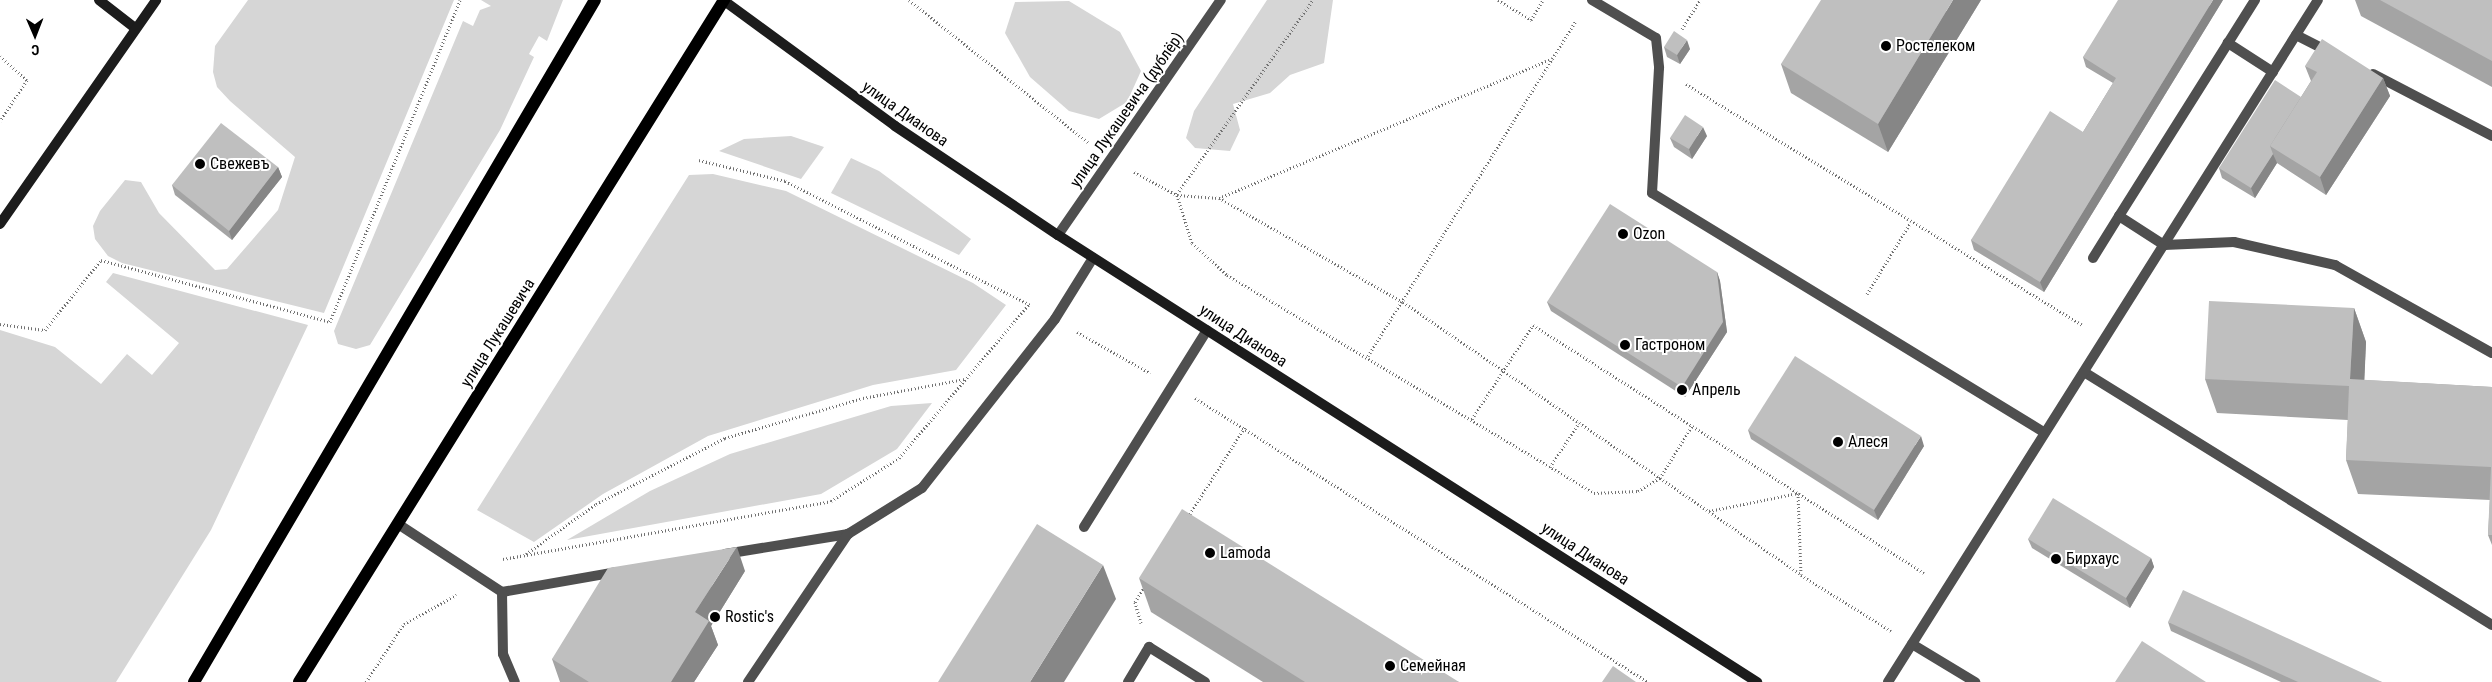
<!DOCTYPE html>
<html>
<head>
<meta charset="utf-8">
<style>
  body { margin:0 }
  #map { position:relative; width:2492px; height:682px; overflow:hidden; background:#fff; font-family:"Roboto Condensed",sans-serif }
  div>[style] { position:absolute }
  .green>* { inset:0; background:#d6d6d6 }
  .path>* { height:3px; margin-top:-1.5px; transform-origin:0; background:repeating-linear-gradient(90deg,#717171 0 1px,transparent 0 3.5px) }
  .service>* { height:10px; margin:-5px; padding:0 5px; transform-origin:5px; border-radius:5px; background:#4f4f4f }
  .minor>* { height:10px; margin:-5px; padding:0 5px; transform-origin:5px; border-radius:5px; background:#4f4f4f }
  .secondary>* { height:10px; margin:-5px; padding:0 5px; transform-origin:5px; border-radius:5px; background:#1c1c1c }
  .primary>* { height:12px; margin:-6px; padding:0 6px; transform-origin:6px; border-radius:6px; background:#000 }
  .wall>* { inset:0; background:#a4a4a4 }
  .shaded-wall>* { inset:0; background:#868686 }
  .building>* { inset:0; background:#bfbfbf }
  .dots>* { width:14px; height:14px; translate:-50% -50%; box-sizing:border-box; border:2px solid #fff; border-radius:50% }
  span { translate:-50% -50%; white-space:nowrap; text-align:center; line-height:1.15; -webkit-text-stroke:4px #fff; paint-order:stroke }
  .poi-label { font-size:16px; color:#000 }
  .left { translate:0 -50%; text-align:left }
  .street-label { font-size:16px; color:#000 }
  .north { position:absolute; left:10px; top:10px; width:50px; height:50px; -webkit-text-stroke:4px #fff; paint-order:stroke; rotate:179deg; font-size:14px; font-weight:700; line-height:20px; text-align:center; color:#000 }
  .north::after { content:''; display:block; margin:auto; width:18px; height:22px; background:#000; clip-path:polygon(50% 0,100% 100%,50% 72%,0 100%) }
</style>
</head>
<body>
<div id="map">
  <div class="green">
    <i style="clip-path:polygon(248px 0,454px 0,324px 313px,122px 263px,108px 256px,95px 239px,93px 226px,100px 211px,125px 180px,141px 182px,159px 213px,215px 270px,227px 269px,278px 210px,295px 157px,230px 101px,217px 87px,213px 72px,215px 46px)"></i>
    <i style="clip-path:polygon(481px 0,563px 0,547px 41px,539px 36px,529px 54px,534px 57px,500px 130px,370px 345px,356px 349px,338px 344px,334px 331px,463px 21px,473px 26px,480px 10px,491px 6px)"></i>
    <i style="clip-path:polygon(1267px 0,1333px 0,1324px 63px,1290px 75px,1270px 93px,1233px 104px,1240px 130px,1230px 151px,1195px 148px,1186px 138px,1194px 111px)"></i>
    <i style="clip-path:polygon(1069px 1px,1120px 32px,1141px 71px,1127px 102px,1099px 119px,1069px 111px,1030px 77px,1005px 33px,1015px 2px)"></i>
    <i style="clip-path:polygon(791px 136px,824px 147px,801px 179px,719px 151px,744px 139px)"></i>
    <i style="clip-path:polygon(851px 158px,879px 171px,971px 239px,959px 255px,831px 193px)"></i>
    <i style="clip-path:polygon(713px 174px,786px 191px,973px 283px,1006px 305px,956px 370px,873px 385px,708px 436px,603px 494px,534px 542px,477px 510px,689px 175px)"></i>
    <i style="clip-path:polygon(113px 273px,308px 325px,211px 530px,116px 682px,0 682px,0 330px,55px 347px,101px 384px,127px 354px,152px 375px,179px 343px,106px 282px)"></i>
    <i style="clip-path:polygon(932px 403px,897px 449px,821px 494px,567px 540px,650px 491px,730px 454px,891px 406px)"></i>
  </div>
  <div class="path">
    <i style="left:909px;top:0;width:230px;rotate:38.5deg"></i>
    <i style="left:1498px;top:0;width:39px;rotate:31deg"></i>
    <i style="left:1531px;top:20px;width:23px;rotate:-59deg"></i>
    <i style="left:1682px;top:29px;width:34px;rotate:-58deg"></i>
    <i style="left:0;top:56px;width:36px;rotate:42deg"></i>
    <i style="left:27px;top:80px;width:49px;rotate:123.4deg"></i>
    <i style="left:1686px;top:84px;width:464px;rotate:31.3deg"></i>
    <i style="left:699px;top:160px;width:89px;rotate:13.7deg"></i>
    <i style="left:785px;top:181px;width:275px;rotate:26.8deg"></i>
    <i style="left:1134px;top:172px;width:49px;rotate:28.1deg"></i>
    <i style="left:1177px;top:195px;width:50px;rotate:72.6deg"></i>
    <i style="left:1192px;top:243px;width:47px;rotate:42.4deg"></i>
    <i style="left:1227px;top:275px;width:427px;rotate:30.7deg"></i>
    <i style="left:1594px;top:493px;width:44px;rotate:-2.6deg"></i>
    <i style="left:1638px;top:491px;width:26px;rotate:-31deg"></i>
    <i style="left:1660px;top:478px;width:61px;rotate:-58.4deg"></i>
    <i style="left:1177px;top:194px;width:237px;rotate:-55deg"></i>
    <i style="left:1177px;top:195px;width:42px;rotate:4.1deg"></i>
    <i style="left:1219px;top:198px;width:211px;rotate:29.5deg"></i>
    <i style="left:1403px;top:302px;width:483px;rotate:34.4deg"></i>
    <i style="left:1801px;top:575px;width:106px;rotate:31.9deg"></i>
    <i style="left:1219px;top:198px;width:361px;rotate:-22.7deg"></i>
    <i style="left:1867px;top:294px;width:84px;rotate:-58.6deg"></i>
    <i style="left:0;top:324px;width:45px;rotate:7.6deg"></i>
    <i style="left:45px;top:330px;width:90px;rotate:-51.3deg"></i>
    <i style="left:101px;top:260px;width:237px;rotate:15.1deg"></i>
    <i style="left:330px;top:322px;width:347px;rotate:-68deg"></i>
    <i style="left:1077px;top:332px;width:84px;rotate:29.3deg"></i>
    <i style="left:1368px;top:356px;width:394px;rotate:-58.2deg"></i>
    <i style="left:1195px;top:398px;width:535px;rotate:32.08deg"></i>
    <i style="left:1472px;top:419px;width:112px;rotate:-57deg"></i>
    <i style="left:1533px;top:325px;width:463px;rotate:32.4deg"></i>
    <i style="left:1550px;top:467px;width:53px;rotate:-56.6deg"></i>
    <i style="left:1709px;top:511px;width:91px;rotate:-11.4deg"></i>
    <i style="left:1798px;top:493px;width:81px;rotate:87.9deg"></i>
    <i style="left:1188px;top:517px;width:107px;rotate:-57.7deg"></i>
    <i style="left:526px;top:554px;width:86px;rotate:-35.5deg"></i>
    <i style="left:596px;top:504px;width:145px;rotate:-27.1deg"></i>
    <i style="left:725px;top:438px;width:144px;rotate:-16.2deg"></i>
    <i style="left:863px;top:398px;width:104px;rotate:-10.6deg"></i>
    <i style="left:503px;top:559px;width:333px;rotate:-10deg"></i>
    <i style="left:831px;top:501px;width:80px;rotate:-32.3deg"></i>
    <i style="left:899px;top:458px;width:202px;rotate:-49.8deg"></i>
    <i style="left:1141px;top:623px;width:22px;rotate:-106deg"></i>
    <i style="left:1135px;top:602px;width:19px;rotate:-58deg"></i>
    <i style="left:366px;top:682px;width:69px;rotate:-56.8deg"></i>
    <i style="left:404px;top:624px;width:60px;rotate:-29.1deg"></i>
  </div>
  <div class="service">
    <i style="left:1592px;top:0;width:74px;rotate:30.7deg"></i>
    <i style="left:1656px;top:38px;width:30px;rotate:84deg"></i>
    <i style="left:1659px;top:68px;width:125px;rotate:93.2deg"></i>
    <i style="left:1652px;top:193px;width:460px;rotate:31.4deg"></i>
    <i style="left:2296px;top:35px;width:37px;rotate:27deg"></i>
    <i style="left:2228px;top:43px;width:51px;rotate:-57.9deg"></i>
    <i style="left:2273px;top:72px;width:54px;rotate:-147.2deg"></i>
    <i style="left:2228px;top:43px;width:204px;rotate:122.2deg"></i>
    <i style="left:2119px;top:216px;width:54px;rotate:32.8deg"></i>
    <i style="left:2164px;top:245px;width:70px;rotate:-2.5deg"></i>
    <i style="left:2234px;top:242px;width:104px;rotate:12.8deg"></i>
    <i style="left:2335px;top:265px;width:180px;rotate:29.3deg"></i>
    <i style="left:2373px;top:74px;width:134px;rotate:27.5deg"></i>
    <i style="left:2093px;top:258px;width:49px;rotate:-58.2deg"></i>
    <i style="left:2084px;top:372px;width:480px;rotate:31.8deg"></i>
    <i style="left:398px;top:524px;width:124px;rotate:33.2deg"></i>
    <i style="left:502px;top:592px;width:117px;rotate:-9.9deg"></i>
    <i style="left:1084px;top:527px;width:232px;rotate:-58deg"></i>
    <i style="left:725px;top:554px;width:125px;rotate:-9.2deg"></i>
    <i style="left:848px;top:534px;width:87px;rotate:-31.9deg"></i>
    <i style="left:922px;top:488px;width:215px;rotate:-51.8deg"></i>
    <i style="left:1055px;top:319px;width:72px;rotate:-58.1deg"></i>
    <i style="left:502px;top:592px;width:62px;rotate:89.1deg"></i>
    <i style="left:503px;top:654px;width:30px;rotate:67deg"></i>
    <i style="left:1912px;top:644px;width:74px;rotate:31.1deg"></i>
    <i style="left:748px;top:682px;width:179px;rotate:-56deg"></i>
    <i style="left:1128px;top:682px;width:41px;rotate:-59deg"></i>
    <i style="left:1149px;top:647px;width:66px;rotate:32deg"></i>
    <i style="left:1888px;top:682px;width:806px;rotate:-57.77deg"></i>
  </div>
  <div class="minor">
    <i style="left:1058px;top:235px;width:286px;rotate:-55.3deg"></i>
  </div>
  <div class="secondary">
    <i style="left:99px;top:0;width:46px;rotate:37.9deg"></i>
    <i style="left:723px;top:0;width:213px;rotate:36.2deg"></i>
    <i style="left:895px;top:126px;width:196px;rotate:33.8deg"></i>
    <i style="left:1058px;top:235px;width:830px;rotate:32.6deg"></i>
    <i style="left:0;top:224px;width:273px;rotate:-55.1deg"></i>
  </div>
  <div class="primary">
    <i style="left:194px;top:682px;width:791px;rotate:-59.55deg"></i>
    <i style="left:299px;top:682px;width:804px;rotate:-58.07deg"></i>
  </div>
  <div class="wall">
    <i style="clip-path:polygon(1981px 0,1888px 152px,1791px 93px,1781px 64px)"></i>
    <i style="clip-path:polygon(2223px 0,2044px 292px,1974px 250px,1971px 240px,2083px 132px,2113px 83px,2086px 67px,2083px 57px)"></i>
    <i style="clip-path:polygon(2355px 0,2492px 0,2492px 87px,2361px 16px)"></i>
    <i style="clip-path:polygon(1664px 47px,1690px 49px,1680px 64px,1667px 57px)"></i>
    <i style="clip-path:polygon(2305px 66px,2383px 78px,2390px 96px,2326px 195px,2277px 163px,2255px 198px,2222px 178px,2219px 168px,2301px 97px,2311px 81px)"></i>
    <i style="clip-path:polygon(1707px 136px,1692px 159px,1674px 147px,1670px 138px)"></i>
    <i style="clip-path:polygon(278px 167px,282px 177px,232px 240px,175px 195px,172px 185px)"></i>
    <i style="clip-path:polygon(1717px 272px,1720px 281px,1727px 332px,1685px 397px,1551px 311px,1547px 302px)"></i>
    <i style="clip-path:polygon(2354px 308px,2366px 342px,2364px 380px,2492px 387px,2492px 545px,2488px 535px,2490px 500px,2358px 494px,2346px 460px,2348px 420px,2217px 413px,2205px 379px)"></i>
    <i style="clip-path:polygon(1748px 430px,1924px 446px,1878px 520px,1751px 439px)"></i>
    <i style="clip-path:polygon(2028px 539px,2151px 558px,2154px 567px,2130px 608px,2032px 548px)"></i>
    <i style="clip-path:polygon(745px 571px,711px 626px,718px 645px,694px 682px,560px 682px,552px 659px)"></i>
    <i style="clip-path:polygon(1139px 578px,1459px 682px,1263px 682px,1151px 612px)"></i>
    <i style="clip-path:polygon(2168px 622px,2382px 682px,2281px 682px,2171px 631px)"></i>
  </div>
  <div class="shaded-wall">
    <i style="clip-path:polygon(1953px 0,1981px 0,1888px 152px,1878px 124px)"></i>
    <i style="clip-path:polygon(2213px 0,2223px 0,2044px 292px,2040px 282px)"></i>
    <i style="clip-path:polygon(1687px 40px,1690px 49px,1680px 64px,1677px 55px)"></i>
    <i style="clip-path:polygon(2383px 78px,2390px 96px,2326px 195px,2320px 177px)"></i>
    <i style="clip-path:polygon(1703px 127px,1707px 136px,1692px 159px,1689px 149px)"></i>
    <i style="clip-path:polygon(2273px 154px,2277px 163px,2255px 198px,2251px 188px)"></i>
    <i style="clip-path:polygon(278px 167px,282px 177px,232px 240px,229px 231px)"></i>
    <i style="clip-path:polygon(1717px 272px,1720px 281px,1727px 332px,1685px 397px,1682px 387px)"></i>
    <i style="clip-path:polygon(2354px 308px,2366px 342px,2363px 413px,2350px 379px)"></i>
    <i style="clip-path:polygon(1921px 436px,1924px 446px,1878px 520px,1874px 510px)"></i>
    <i style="clip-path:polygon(737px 547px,745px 571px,711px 626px,718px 645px,694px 682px,671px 682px,695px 612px)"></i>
    <i style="clip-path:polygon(2151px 558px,2154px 567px,2130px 608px,2126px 598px)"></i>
    <i style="clip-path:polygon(1103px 565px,1116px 599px,1064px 682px,1030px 682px)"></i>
  </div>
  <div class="building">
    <i style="clip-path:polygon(1821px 0,1953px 0,1878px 124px,1781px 64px)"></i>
    <i style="clip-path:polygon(2118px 0,2213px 0,2040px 282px,1971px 240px,2050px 111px,2083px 132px,2116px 78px,2083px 57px)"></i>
    <i style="clip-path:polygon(2380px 0,2492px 0,2492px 61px)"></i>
    <i style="clip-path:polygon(1674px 31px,1687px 40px,1677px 55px,1664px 47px)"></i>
    <i style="clip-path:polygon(2322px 39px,2383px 78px,2320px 177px,2270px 146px,2317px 72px,2305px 66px)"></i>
    <i style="clip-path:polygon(2275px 80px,2301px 97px,2270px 146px,2273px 154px,2251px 188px,2219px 168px)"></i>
    <i style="clip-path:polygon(1685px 115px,1703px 127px,1689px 149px,1670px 138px)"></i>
    <i style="clip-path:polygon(221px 123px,278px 167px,229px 231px,172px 185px)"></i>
    <i style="clip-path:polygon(1610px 204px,1717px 272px,1723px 322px,1682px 387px,1547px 302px)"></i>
    <i style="clip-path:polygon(2209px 301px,2354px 308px,2350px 379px,2492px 387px,2492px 535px,2488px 535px,2491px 467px,2346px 460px,2349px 386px,2205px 379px)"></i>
    <i style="clip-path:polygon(1795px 356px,1921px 436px,1874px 510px,1748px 430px)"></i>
    <i style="clip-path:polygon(2053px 498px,2151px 558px,2126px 598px,2028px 539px)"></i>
    <i style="clip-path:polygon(1182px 509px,1459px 682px,1305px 682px,1139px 578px)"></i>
    <i style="clip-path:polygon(1037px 524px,1103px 565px,1030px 682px,938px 682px)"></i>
    <i style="clip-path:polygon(737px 547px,695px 612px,709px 621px,671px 682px,589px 682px,552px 659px,608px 568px)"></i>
    <i style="clip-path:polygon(2183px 590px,2382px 682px,2298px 682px,2168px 622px)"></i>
    <i style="clip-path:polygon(2142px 641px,2206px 682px,2115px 682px)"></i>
    <i style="clip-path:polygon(1613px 666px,1636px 682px,1602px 682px)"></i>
  </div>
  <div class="dots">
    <i style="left:1886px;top:46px;background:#000"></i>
    <i style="left:200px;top:164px;background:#000"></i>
    <i style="left:1623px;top:234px;background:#000"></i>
    <i style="left:1625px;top:345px;background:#000"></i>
    <i style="left:1682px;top:390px;background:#000"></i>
    <i style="left:1838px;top:442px;background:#000"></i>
    <i style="left:1210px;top:553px;background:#000"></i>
    <i style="left:2056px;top:559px;background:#000"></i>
    <i style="left:715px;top:617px;background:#000"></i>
    <i style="left:1390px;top:666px;background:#000"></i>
  </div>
  <div class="poi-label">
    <span class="left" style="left:1896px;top:46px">Ростелеком</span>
    <span class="left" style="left:210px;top:164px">Свежевъ</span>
    <span class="left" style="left:1633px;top:234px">Ozon</span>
    <span class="left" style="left:1635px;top:345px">Гастроном</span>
    <span class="left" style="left:1692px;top:390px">Апрель</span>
    <span class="left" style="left:1848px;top:442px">Алеся</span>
    <span class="left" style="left:1220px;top:553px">Lamoda</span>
    <span class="left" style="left:2066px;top:559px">Бирхаус</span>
    <span class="left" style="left:725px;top:617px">Rostic's</span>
    <span class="left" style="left:1400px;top:666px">Семейная</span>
  </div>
  <div class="street-label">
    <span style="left:1127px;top:110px;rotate:-55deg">улица Лукашевича (дублёр)</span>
    <span style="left:905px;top:114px;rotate:35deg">улица Дианова</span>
    <span style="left:498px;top:333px;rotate:-58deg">улица Лукашевича</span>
    <span style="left:1243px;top:336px;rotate:33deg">улица Дианова</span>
    <span style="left:1585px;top:554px;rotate:33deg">улица Дианова</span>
  </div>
  <div class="north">С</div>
</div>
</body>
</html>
